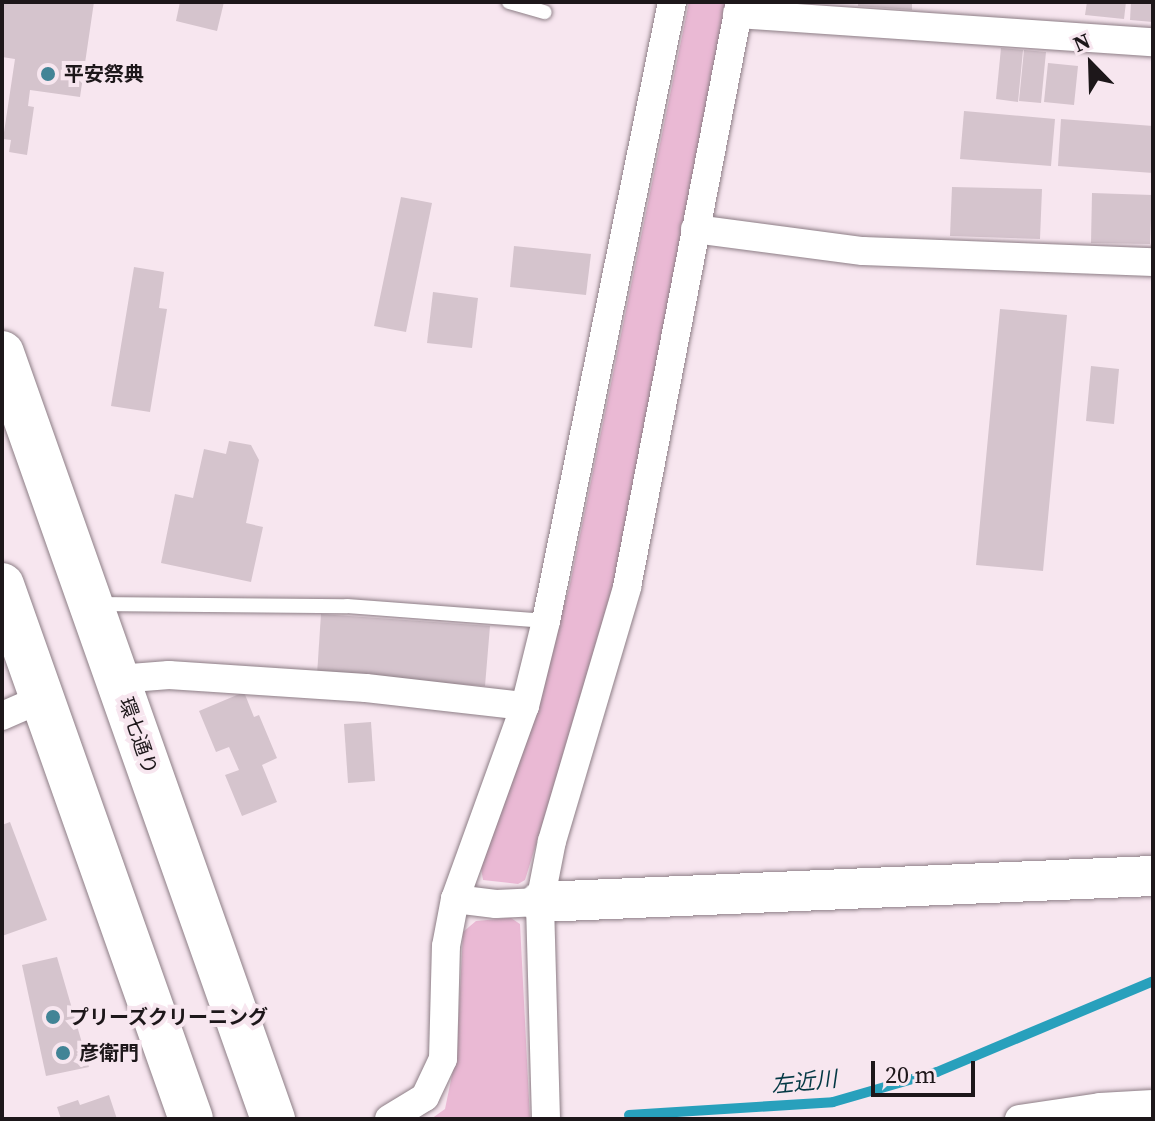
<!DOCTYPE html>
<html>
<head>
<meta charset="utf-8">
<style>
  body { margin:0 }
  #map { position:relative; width:1155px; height:1121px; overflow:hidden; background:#f7e6ef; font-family:"Source Serif 4","Noto Sans JP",serif }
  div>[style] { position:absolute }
  .green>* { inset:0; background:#eab9d4 }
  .stream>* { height:10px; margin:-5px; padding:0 5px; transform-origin:5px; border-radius:5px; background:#28a0bc }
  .building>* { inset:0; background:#d5c4cd }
  .roads { filter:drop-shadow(0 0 2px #8d7e86) drop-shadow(0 0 2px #8d7e86) }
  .lane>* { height:14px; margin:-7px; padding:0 7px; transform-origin:7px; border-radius:7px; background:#fff }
  .street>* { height:28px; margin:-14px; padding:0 14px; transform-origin:14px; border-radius:14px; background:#fff }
  .secondary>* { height:40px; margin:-20px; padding:0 20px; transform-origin:20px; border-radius:20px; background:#fff }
  .primary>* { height:44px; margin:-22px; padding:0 22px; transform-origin:22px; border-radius:22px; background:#fff }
  .dots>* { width:22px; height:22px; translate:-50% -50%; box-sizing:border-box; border:4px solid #f7e6ef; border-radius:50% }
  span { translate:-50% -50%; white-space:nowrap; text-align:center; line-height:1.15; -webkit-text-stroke:8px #f7e6ef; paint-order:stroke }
  .poi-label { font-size:20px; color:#1d171a; font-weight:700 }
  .left { translate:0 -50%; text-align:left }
  .street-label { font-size:20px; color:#1d171a }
  .water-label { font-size:22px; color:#033844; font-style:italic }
  .frame { position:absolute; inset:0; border:4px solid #1d171a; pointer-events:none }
  .north { position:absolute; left:1051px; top:24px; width:80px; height:80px; -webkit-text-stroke:6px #f7e6ef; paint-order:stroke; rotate:337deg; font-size:22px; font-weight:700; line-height:32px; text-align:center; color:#1d171a }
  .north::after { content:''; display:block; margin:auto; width:28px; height:36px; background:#1d171a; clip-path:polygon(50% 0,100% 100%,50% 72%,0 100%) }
  .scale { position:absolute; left:871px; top:1061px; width:104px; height:36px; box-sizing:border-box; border:4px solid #1d171a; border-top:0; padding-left:10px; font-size:24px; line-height:28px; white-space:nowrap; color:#1d171a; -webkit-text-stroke:6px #f7e6ef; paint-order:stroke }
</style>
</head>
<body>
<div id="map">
  <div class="green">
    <i style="clip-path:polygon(689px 2px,730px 2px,609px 609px,525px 880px,518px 884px,483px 880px,481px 868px,569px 589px)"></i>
    <i style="clip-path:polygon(511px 918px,520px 924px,530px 1119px,431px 1119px,445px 1109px,457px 1051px,463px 932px,476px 921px)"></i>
  </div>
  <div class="stream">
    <i style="left:629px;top:1115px;width:204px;rotate:-3.6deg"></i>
    <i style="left:833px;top:1102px;width:108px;rotate:-16.1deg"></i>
    <i style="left:937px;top:1072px;width:234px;rotate:-22.8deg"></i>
  </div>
  <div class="building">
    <i style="clip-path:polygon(2px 2px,94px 2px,80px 97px,30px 90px,28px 106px,34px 107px,27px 155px,9px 152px,11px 140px,3px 139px,15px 59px,2px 57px)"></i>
    <i style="clip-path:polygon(180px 2px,224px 2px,217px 31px,176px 21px)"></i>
    <i style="clip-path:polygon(858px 2px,912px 2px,912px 10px,858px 6px)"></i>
    <i style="clip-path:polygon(1087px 2px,1126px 2px,1124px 19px,1085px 15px)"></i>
    <i style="clip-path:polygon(1131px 2px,1153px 2px,1153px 22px,1130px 20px)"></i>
    <i style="clip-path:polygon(1001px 48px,1023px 50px,1018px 102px,996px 99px)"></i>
    <i style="clip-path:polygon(1024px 50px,1046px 52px,1041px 103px,1019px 101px)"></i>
    <i style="clip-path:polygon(1048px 63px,1078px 66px,1074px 105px,1044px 102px)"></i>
    <i style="clip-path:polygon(964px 111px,1055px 119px,1051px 166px,960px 159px)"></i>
    <i style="clip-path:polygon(1061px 119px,1153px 126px,1153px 173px,1058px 166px)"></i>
    <i style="clip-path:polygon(952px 187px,1042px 189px,1040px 239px,950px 236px)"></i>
    <i style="clip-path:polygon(1092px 193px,1152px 195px,1150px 244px,1091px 243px)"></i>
    <i style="clip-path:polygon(401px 197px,432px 203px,406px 332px,374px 326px)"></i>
    <i style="clip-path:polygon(514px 246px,591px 254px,586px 295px,510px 287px)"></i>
    <i style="clip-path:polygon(134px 267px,164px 272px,159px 308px,167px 309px,150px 412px,111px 406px)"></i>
    <i style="clip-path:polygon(433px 292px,478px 298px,472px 348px,427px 343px)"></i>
    <i style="clip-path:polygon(1000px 309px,1067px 315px,1043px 571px,976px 565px)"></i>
    <i style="clip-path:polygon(1091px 366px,1119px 369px,1114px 424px,1086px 421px)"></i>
    <i style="clip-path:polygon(229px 441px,251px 445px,259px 460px,246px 523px,263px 527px,251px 582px,161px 563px,175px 494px,193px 498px,204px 449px,226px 454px)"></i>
    <i style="clip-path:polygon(321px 614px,490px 626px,485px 686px,317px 675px)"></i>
    <i style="clip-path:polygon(244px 692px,254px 717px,259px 715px,277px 758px,262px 765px,277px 802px,242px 816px,225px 775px,239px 770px,229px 747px,216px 752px,199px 711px)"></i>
    <i style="clip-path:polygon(371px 722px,375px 781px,348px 783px,344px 724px)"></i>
    <i style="clip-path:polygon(10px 822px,47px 920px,2px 936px,2px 825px)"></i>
    <i style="clip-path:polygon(57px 957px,89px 1067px,46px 1076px,22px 965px)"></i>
    <i style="clip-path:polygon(109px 1095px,117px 1119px,61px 1119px,57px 1107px,78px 1100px,80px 1105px)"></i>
  </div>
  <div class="roads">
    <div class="lane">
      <i style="left:509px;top:2px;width:37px;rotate:16deg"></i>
      <i style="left:95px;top:604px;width:252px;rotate:0.5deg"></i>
      <i style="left:347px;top:606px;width:200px;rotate:4.3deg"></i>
    </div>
    <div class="street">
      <i style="left:737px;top:14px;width:417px;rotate:3.9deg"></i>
      <i style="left:695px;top:229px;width:169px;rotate:7.5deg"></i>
      <i style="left:863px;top:251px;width:290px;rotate:2.2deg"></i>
      <i style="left:118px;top:679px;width:51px;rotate:-4.5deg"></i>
      <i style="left:169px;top:675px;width:197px;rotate:3.8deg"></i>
      <i style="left:366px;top:688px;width:160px;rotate:6.5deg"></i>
      <i style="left:2px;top:716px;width:43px;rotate:-23.6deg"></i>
      <i style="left:455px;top:899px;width:41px;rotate:7deg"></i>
      <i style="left:496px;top:904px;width:44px;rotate:-2.6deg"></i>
      <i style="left:389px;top:1119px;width:42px;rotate:-31.4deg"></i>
      <i style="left:425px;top:1097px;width:42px;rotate:-64.7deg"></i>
      <i style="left:443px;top:1059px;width:113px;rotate:-88.5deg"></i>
      <i style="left:446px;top:946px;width:48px;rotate:-79.2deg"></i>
      <i style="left:455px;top:899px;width:205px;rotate:-70.1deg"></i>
      <i style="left:525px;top:706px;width:88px;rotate:-76.1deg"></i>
      <i style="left:546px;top:621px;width:632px;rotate:-78.49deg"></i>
      <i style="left:546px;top:1119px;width:217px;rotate:-91.6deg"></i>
      <i style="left:540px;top:902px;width:62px;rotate:-78.9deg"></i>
      <i style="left:552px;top:841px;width:265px;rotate:-73.5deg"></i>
      <i style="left:627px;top:587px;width:596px;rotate:-79.07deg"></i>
      <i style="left:1019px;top:1119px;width:82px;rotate:-8.4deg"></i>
      <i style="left:1100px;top:1107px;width:53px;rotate:-3.2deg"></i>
    </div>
    <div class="secondary">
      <i style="left:540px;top:902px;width:614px;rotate:-2.43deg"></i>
    </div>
    <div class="primary">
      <i style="left:2px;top:353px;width:813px;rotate:70.52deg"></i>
      <i style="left:2px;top:585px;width:566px;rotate:70.51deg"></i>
    </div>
  </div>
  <div class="dots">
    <i style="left:48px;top:74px;background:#428496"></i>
    <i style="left:53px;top:1017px;background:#428496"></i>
    <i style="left:63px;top:1053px;background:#428496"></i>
  </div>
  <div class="poi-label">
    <span class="left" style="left:64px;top:74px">平安祭典</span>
    <span class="left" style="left:69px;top:1017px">プリーズクリーニング</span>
    <span class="left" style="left:79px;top:1053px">彦衛門</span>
  </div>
  <div class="street-label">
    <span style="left:138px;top:736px;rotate:71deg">環七通り</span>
  </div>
  <div class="water-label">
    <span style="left:804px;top:1082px;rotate:-6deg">左近川</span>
  </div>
  <div class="frame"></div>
  <div class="north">N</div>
  <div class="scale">20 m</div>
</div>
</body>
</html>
